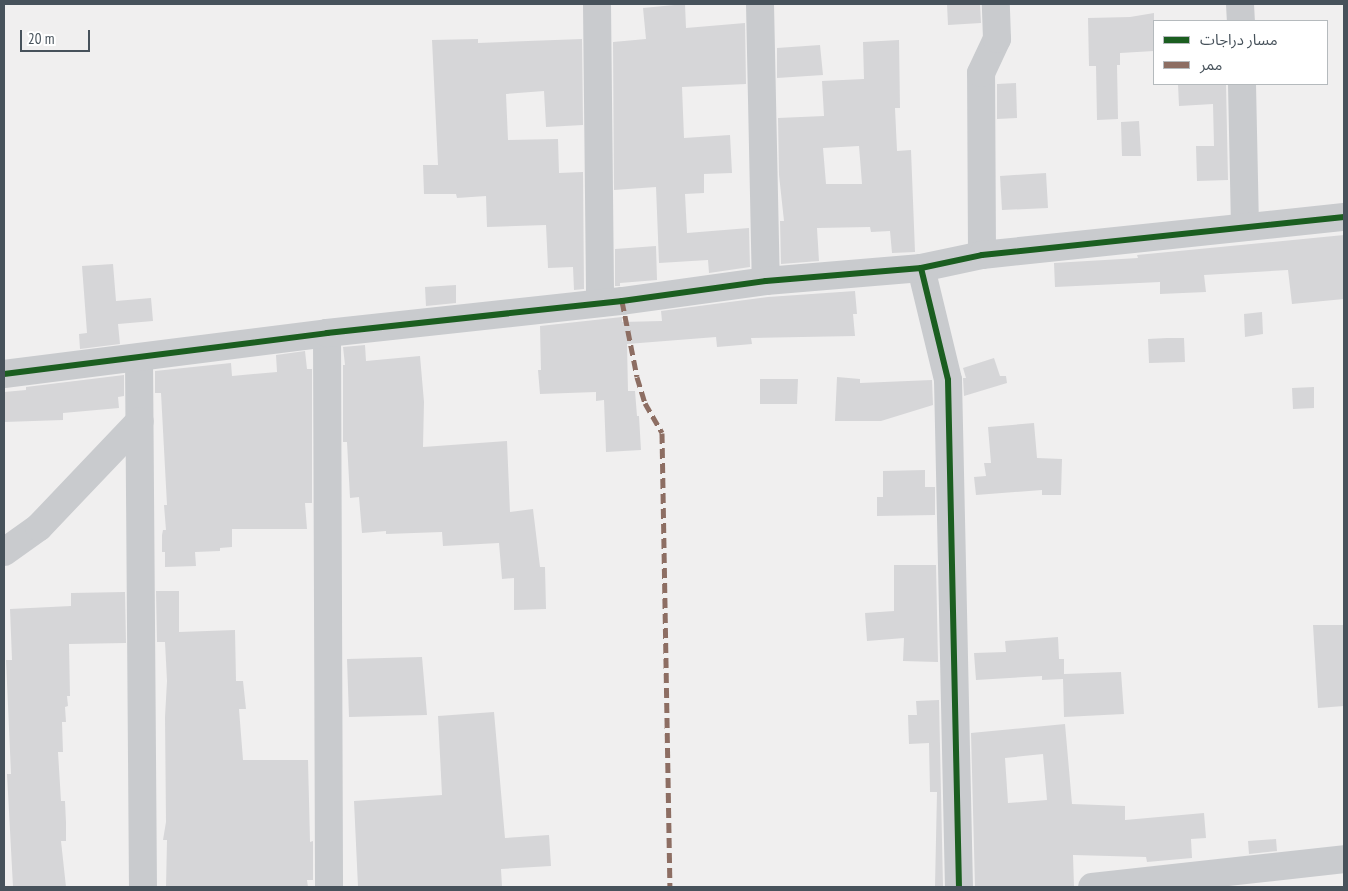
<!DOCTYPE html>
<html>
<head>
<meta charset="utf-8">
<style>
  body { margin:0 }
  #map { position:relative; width:1348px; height:891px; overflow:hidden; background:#f0efef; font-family:"PT Sans Narrow","Noto Sans Arabic",sans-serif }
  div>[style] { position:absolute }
  .building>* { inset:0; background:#d6d6d8 }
  .minor>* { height:28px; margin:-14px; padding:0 14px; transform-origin:14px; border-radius:14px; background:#c9cbce }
  .quiet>* { height:5px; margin-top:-2.5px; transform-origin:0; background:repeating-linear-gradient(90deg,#8d6e63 0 10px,transparent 0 15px) }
  .cycleway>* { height:6px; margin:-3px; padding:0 3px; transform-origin:3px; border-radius:3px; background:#1b5e20 }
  span { translate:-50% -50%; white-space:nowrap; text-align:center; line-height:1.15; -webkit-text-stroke:5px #fff; paint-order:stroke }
  .frame { position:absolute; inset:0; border:5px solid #47525b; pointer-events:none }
  .legend { position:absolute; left:1153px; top:20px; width:175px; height:65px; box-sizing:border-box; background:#fff; border:1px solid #b5babd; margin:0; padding:6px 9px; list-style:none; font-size:15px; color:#47525b }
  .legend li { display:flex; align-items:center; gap:10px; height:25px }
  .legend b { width:25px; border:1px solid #b5babd }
  .scale { position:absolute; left:20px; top:30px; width:70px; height:22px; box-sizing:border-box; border:2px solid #47525b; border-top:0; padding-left:6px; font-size:15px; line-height:18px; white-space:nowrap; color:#47525b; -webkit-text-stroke:4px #fff; paint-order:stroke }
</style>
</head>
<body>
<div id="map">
  <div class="building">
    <i style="clip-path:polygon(685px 4px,686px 28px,745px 23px,746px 84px,682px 87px,684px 138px,730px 135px,732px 173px,704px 174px,704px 193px,685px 194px,687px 233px,749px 228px,750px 267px,709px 273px,708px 260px,659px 263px,656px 187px,614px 190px,613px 42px,646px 39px,643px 8px)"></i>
    <i style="clip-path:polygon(947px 4px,980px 4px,981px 23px,948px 25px)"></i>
    <i style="clip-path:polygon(1154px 13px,1154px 51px,1120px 53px,1120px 65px,1117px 65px,1118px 119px,1097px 120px,1096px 66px,1089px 66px,1088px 18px,1130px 17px)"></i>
    <i style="clip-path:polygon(478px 39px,478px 43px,582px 39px,583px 125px,546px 127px,544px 91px,506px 94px,508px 140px,558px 139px,559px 173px,583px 172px,584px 289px,574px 290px,573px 267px,548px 268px,546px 225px,487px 227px,486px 196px,457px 198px,456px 194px,424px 194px,423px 165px,438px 165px,432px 40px)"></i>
    <i style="clip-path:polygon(evenodd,899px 40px,900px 108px,895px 108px,897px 151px,911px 150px,915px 252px,892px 253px,890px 231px,871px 232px,870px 227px,817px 228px,819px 261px,781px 264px,780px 221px,784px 221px,779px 175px,778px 118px,824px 116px,822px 81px,864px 79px,863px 42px,899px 40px,859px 146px,862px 184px,826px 184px,823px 148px,859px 146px)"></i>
    <i style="clip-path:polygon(820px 45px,823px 75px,777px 78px,777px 48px)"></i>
    <i style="clip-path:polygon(1016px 83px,1017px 118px,997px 119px,997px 84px)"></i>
    <i style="clip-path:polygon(1178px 84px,1226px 84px,1228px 180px,1197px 181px,1196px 146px,1214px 146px,1213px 104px,1179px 106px)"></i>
    <i style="clip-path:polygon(1139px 121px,1141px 156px,1122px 156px,1121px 122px)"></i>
    <i style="clip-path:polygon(1046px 173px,1048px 208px,1002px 210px,1000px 176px)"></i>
    <i style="clip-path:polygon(1344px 235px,1344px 299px,1292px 304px,1288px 270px,1204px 275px,1206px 292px,1160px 294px,1160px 282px,1055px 287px,1054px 263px,1138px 258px,1137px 255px)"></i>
    <i style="clip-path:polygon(656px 246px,657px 280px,620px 283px,620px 286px,615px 286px,615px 249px)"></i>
    <i style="clip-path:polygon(113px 264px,116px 301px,151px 298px,153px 321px,118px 324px,120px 344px,80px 349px,79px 334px,87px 333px,82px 266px)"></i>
    <i style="clip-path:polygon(456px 285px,456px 303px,426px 306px,425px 287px)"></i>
    <i style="clip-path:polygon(855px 291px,857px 314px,853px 314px,855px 336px,751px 338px,752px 344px,717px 347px,716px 337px,627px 344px,628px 391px,635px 391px,637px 416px,639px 416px,641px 450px,606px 452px,604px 400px,596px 401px,596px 392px,540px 394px,538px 370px,541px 370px,540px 326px,622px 317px,622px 322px,662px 321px,661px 311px,768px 297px)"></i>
    <i style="clip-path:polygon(1262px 312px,1263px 334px,1245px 337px,1244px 314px)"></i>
    <i style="clip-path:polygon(1167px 338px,1184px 338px,1185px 362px,1149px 363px,1148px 339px)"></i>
    <i style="clip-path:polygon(365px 345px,366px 361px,420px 356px,424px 402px,423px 447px,507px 441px,510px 512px,533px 509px,540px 567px,545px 567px,546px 609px,514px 610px,514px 578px,502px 579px,499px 543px,443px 546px,442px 532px,386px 534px,386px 531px,362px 533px,359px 497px,350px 498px,347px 442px,343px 442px,343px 365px,345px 365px,343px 347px)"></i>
    <i style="clip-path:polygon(305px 351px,307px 369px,312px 369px,312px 503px,305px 503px,307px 529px,232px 529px,232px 547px,220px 548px,220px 551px,195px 552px,196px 566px,165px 567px,165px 552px,162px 552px,162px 535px,163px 530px,166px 530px,164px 505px,167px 505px,161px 393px,155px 393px,155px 371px,231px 363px,232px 376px,277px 372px,276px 355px)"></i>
    <i style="clip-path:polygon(994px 358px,1000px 376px,1006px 376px,1007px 383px,964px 396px,963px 378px,966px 378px,963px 368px)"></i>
    <i style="clip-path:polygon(124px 375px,124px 396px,118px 397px,119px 408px,63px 413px,63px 420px,4px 422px,4px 392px,26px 390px,26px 387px)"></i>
    <i style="clip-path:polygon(837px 377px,860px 379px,860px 383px,932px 380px,933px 405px,881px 421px,835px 421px)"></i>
    <i style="clip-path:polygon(760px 379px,798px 379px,797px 404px,760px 404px)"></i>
    <i style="clip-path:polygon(1314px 387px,1314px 408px,1293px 409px,1292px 388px)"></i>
    <i style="clip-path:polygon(1034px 423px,1037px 458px,1062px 459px,1061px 495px,1042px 495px,1042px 490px,976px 495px,974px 477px,986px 476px,984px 463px,991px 463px,988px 427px)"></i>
    <i style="clip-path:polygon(925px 470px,925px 487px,935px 487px,935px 515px,877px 516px,877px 497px,883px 497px,883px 471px)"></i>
    <i style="clip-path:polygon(894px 565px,936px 565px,938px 662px,903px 661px,904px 638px,867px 641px,865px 613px,894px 611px)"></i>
    <i style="clip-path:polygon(156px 591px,179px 591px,179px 632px,235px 630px,236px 681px,243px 681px,246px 709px,239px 709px,243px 760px,308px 760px,310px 842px,313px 841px,313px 880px,307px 880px,308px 887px,166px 887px,167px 840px,163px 840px,166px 822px,165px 717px,167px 681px,165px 642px,157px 642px)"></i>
    <i style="clip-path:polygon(125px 592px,126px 643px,69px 644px,70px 696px,67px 696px,68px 706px,65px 707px,66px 722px,62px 722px,63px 752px,58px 752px,61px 801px,65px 801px,66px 823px,66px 841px,61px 841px,66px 887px,13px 887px,7px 774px,11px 774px,6px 660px,12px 660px,10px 609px,71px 606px,71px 593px)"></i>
    <i style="clip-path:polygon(1313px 625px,1344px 625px,1344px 706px,1318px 708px)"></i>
    <i style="clip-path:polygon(1058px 637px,1059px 659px,1064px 659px,1064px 674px,1121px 672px,1124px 714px,1064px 717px,1063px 679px,1042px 680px,1042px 676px,976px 680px,974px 653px,1006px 652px,1005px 641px)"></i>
    <i style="clip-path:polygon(422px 657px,427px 715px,349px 717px,347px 659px)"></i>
    <i style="clip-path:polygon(939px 700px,943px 886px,935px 886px,937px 792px,930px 792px,929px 743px,909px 744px,908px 715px,917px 715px,916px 701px)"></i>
    <i style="clip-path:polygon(494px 712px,505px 838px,549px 835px,551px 866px,501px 869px,502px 887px,358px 887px,354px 801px,442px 795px,438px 716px)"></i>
    <i style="clip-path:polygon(evenodd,1065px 724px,1072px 804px,1125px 806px,1125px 820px,1204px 813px,1206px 838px,1191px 839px,1192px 858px,1147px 862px,1146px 857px,1073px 855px,1074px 887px,975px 887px,971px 733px,1065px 724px,1043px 754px,1047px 800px,1008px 803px,1005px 758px,1043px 754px)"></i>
    <i style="clip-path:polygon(1276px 839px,1277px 851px,1249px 854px,1248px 841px)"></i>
  </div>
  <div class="minor">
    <i style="left:597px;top:4px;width:299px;rotate:89.4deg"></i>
    <i style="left:760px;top:4px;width:277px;rotate:88.8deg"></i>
    <i style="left:1240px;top:4px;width:17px;rotate:87deg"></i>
    <i style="left:1242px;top:84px;width:143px;rotate:88.8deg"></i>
    <i style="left:982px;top:255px;width:182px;rotate:-90.3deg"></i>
    <i style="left:981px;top:73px;width:38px;rotate:-65deg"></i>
    <i style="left:997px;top:39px;width:35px;rotate:-92deg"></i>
    <i style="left:921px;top:268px;width:115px;rotate:76.4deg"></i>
    <i style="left:948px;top:380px;width:507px;rotate:88.76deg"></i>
    <i style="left:327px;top:333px;width:554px;rotate:89.79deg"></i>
    <i style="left:139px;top:358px;width:529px;rotate:89.57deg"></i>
    <i style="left:4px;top:374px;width:326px;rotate:-7.2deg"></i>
    <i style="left:327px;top:333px;width:297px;rotate:-6.2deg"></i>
    <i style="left:622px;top:301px;width:145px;rotate:-7.9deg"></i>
    <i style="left:766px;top:281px;width:156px;rotate:-4.8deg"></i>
    <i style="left:921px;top:268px;width:62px;rotate:-12deg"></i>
    <i style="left:982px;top:255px;width:364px;rotate:-6deg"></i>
    <i style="left:4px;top:552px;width:43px;rotate:-35.5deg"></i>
    <i style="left:39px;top:527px;width:146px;rotate:-46.4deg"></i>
    <i style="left:1092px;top:887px;width:254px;rotate:-6.3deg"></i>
  </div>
  <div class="quiet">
    <i style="left:622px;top:301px;width:77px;rotate:78.8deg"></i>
    <i style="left:637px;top:377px;width:27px;rotate:73deg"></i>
    <i style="left:645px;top:403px;width:34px;rotate:60deg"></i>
    <i style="left:662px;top:433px;width:454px;rotate:89deg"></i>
  </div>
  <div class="cycleway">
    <i style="left:921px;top:268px;width:115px;rotate:76.4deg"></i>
    <i style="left:948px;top:380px;width:507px;rotate:88.76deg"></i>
    <i style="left:4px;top:374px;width:326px;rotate:-7.2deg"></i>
    <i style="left:327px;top:333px;width:297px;rotate:-6.2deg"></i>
    <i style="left:622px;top:301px;width:145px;rotate:-7.9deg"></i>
    <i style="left:766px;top:281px;width:156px;rotate:-4.8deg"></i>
    <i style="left:921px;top:268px;width:62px;rotate:-12deg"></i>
    <i style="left:982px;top:255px;width:364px;rotate:-6deg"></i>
  </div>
  <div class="frame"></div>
  <ul class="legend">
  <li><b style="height:6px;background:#1b5e20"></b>مسار دراجات</li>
  <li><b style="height:6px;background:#8d6e63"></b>ممر</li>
  </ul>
  <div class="scale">20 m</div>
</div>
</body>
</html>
